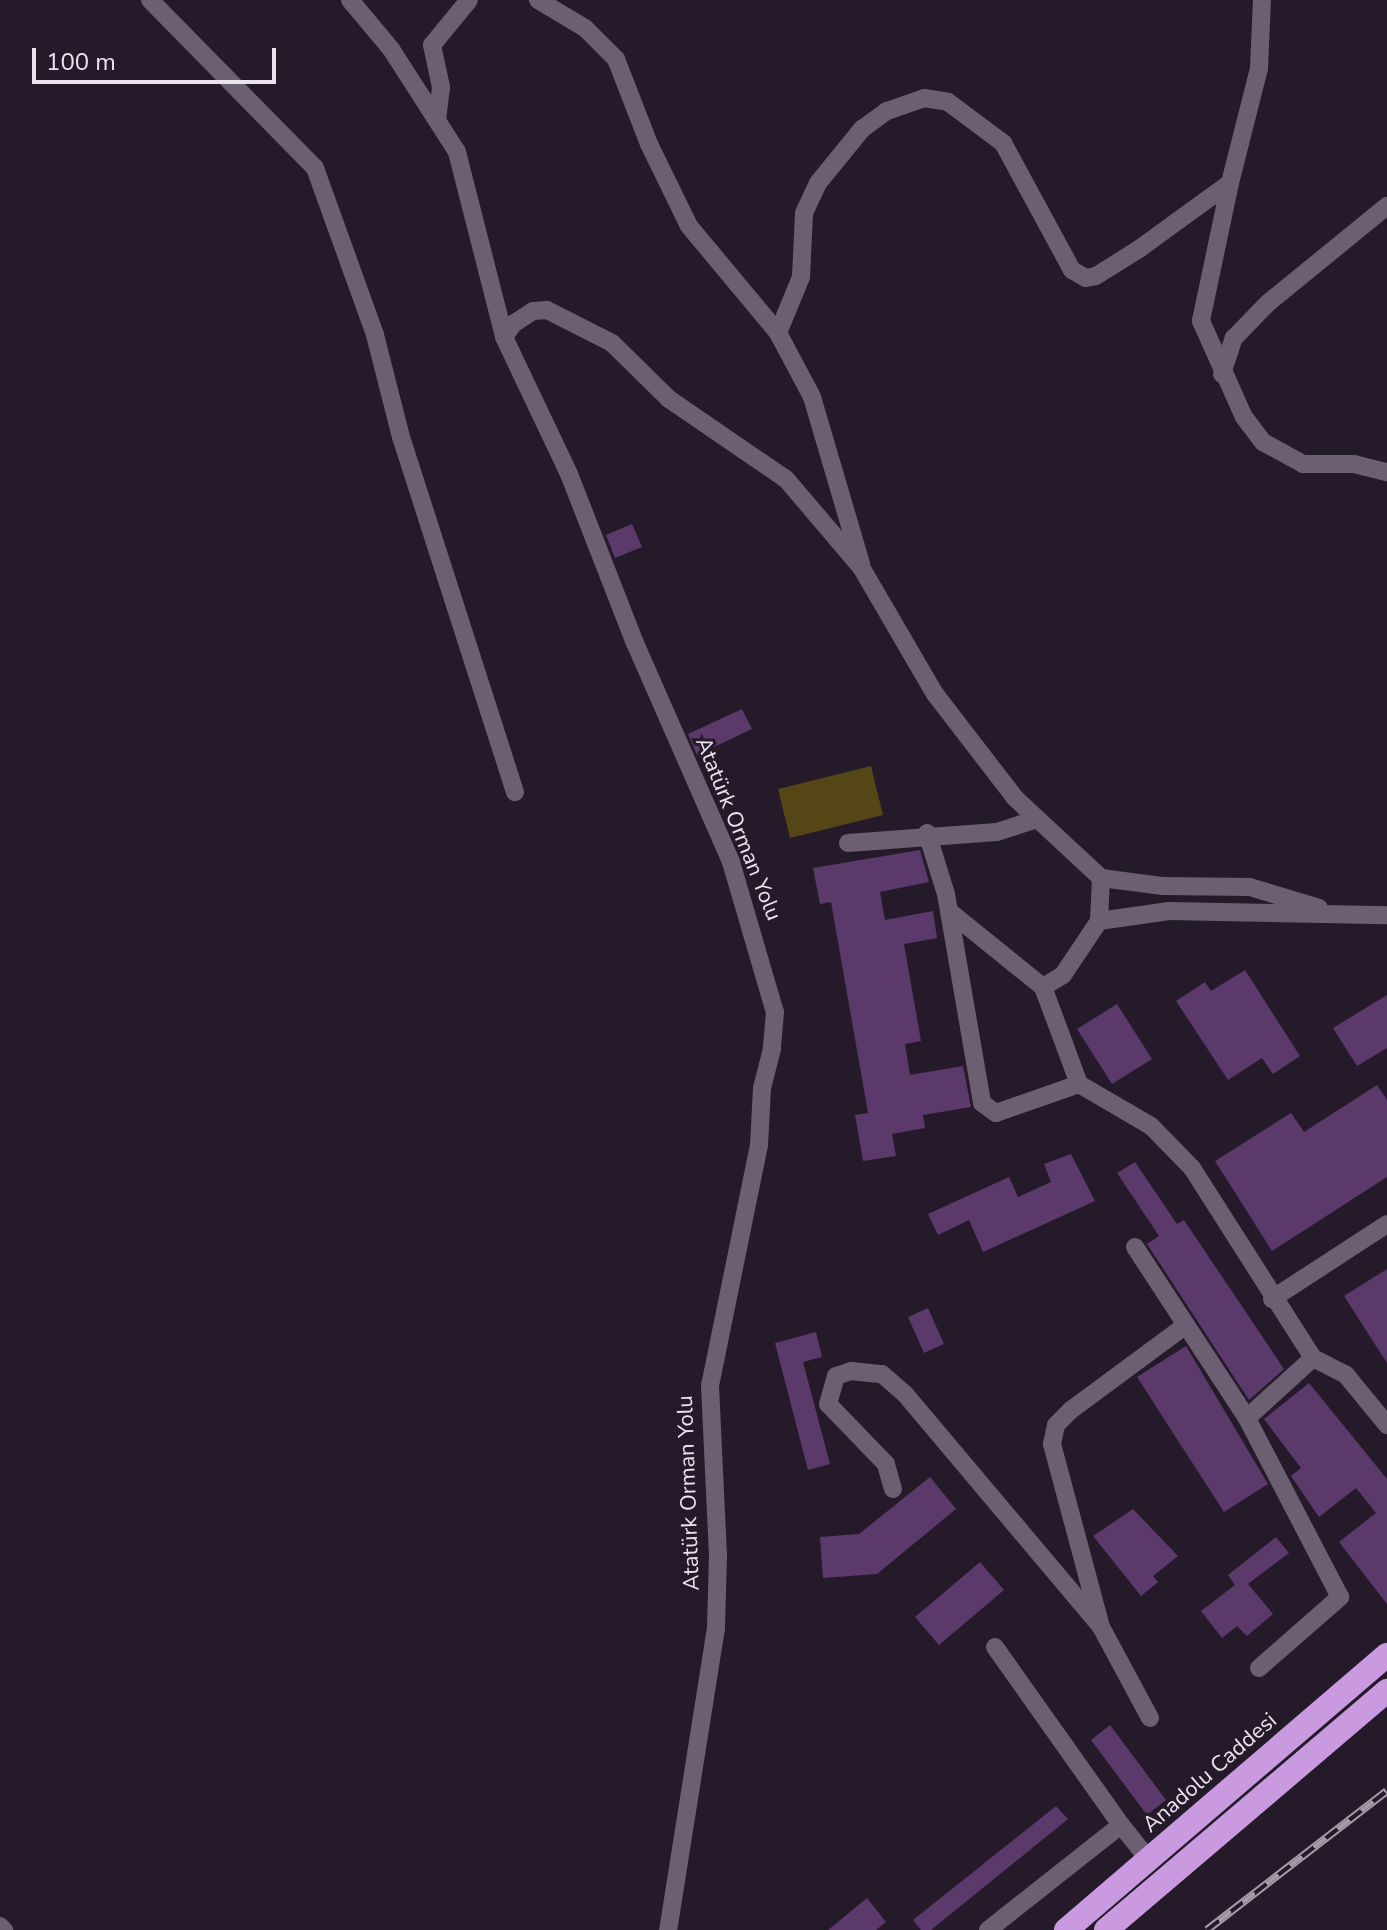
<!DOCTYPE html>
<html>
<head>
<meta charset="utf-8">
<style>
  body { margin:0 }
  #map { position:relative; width:1387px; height:1930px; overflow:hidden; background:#251a2a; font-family:"Nunito Sans",sans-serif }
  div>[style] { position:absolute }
  .green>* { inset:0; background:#554615 }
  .building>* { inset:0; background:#5b396b }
  .minor>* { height:18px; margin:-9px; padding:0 9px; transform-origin:9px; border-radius:9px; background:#6c5f72 }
  .highway>* { height:24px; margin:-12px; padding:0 12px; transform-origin:12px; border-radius:12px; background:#ca9ae1 }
  .rail>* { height:8px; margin-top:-4px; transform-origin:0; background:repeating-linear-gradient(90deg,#251a2a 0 15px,#a49ca8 0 30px); box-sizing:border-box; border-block:2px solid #a49ca8 }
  span { translate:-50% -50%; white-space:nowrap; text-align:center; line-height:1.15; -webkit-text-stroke:6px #251a2a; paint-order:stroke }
  .street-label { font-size:22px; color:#eae3ee }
  .scale { position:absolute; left:32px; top:48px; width:244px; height:36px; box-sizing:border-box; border:4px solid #eae3ee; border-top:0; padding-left:10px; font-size:24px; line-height:28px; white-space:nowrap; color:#eae3ee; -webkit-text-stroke:6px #251a2a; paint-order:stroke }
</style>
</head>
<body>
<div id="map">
  <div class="green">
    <i style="clip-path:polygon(871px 766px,883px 815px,790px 838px,778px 789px)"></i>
  </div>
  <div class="building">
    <i style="clip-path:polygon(632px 524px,642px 547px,615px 558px,606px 535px)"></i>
    <i style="clip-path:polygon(742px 709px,752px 729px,697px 755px,688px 734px)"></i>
    <i style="clip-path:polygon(920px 850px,929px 882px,880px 892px,885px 920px,933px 911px,937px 938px,904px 944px,921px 1041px,905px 1044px,910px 1075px,963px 1066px,971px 1107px,923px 1115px,925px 1128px,892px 1134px,896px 1156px,863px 1161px,855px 1115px,868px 1113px,831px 902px,820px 904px,813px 868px)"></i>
    <i style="clip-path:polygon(1245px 970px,1300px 1056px,1273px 1074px,1262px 1058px,1228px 1080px,1176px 1001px,1205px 982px,1211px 991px)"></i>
    <i style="clip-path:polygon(1387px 995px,1387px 1048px,1357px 1066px,1333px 1028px)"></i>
    <i style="clip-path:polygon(1117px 1004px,1152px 1059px,1112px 1084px,1077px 1029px)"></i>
    <i style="clip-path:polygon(1377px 1085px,1387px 1100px,1387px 1177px,1272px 1251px,1215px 1161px,1291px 1113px,1304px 1132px)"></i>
    <i style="clip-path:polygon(1071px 1154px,1095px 1201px,983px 1252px,969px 1220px,938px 1235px,928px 1214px,1009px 1177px,1018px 1197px,1051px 1182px,1044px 1164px)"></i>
    <i style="clip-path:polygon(1135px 1162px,1177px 1224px,1184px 1220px,1284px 1369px,1249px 1400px,1147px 1244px,1159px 1236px,1117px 1173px)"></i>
    <i style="clip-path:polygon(1387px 1269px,1387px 1363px,1344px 1296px)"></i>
    <i style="clip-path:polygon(928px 1308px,944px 1344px,924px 1353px,908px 1317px)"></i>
    <i style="clip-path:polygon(816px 1332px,822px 1357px,803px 1362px,830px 1464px,808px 1470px,775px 1343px)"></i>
    <i style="clip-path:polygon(1186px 1346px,1268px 1484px,1224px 1512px,1137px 1377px)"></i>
    <i style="clip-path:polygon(1309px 1383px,1387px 1479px,1387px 1604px,1339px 1542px,1376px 1513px,1356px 1488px,1319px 1517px,1291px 1476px,1301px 1468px,1264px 1419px)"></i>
    <i style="clip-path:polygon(930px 1477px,956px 1509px,877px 1574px,823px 1578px,820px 1537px,859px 1534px)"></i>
    <i style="clip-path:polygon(1133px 1509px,1178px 1556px,1153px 1576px,1158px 1582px,1141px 1596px,1093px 1536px)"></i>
    <i style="clip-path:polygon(1276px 1537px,1289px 1553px,1248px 1584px,1273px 1614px,1247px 1636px,1237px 1626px,1222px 1638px,1201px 1611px,1235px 1585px,1228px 1575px)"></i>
    <i style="clip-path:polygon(980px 1562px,1004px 1590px,939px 1645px,915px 1617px)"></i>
    <i style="clip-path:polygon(1110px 1725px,1166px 1800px,1147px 1815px,1091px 1740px)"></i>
    <i style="clip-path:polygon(1056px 1806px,1068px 1819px,931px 1930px,921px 1930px,913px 1920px)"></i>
    <i style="clip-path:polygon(867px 1898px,886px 1922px,876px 1930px,828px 1930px)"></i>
  </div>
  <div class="minor">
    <i style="left:150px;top:0;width:235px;rotate:45.5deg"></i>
    <i style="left:315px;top:168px;width:177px;rotate:70.2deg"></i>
    <i style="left:375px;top:335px;width:105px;rotate:75.7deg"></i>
    <i style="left:401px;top:437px;width:373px;rotate:72.2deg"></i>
    <i style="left:350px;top:0;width:64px;rotate:50.1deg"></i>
    <i style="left:391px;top:49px;width:122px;rotate:57.3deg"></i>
    <i style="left:457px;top:152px;width:191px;rotate:75.7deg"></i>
    <i style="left:504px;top:337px;width:152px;rotate:64.6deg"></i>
    <i style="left:569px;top:474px;width:181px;rotate:68.7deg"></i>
    <i style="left:635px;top:643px;width:239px;rotate:66.3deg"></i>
    <i style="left:731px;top:862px;width:156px;rotate:73.7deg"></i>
    <i style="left:775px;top:1012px;width:37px;rotate:95deg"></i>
    <i style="left:772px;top:1049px;width:40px;rotate:104.4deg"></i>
    <i style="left:762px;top:1088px;width:57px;rotate:93deg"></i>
    <i style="left:759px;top:1145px;width:246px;rotate:101.5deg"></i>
    <i style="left:710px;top:1386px;width:169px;rotate:87.3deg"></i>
    <i style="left:718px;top:1555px;width:73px;rotate:91.6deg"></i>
    <i style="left:716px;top:1628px;width:306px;rotate:99deg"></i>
    <i style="left:538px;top:0;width:55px;rotate:30.8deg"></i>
    <i style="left:585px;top:28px;width:44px;rotate:45deg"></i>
    <i style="left:616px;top:59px;width:91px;rotate:68.8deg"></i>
    <i style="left:649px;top:144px;width:91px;rotate:64deg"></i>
    <i style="left:689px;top:226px;width:139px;rotate:50.2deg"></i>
    <i style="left:778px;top:333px;width:72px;rotate:62deg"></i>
    <i style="left:812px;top:397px;width:174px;rotate:73.6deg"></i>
    <i style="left:437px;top:120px;width:33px;rotate:-83deg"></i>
    <i style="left:441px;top:87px;width:43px;rotate:-102.1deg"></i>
    <i style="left:432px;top:45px;width:58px;rotate:-50.6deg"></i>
    <i style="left:1230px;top:183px;width:141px;rotate:101.9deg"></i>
    <i style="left:1201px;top:321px;width:105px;rotate:65.9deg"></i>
    <i style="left:1244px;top:417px;width:31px;rotate:53deg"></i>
    <i style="left:1263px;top:442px;width:46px;rotate:28.8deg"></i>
    <i style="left:1303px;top:464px;width:51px"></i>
    <i style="left:1354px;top:464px;width:34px;rotate:14deg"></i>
    <i style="left:778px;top:333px;width:61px;rotate:-67.7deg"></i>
    <i style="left:801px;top:277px;width:64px;rotate:-87.3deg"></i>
    <i style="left:804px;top:213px;width:33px;rotate:-65deg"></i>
    <i style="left:818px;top:183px;width:70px;rotate:-50.8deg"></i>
    <i style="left:862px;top:129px;width:31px;rotate:-36deg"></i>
    <i style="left:887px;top:111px;width:39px;rotate:-19deg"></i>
    <i style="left:924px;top:98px;width:24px;rotate:9deg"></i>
    <i style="left:948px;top:102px;width:69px;rotate:36.7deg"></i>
    <i style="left:1003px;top:143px;width:145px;rotate:61.5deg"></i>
    <i style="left:1072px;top:270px;width:16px;rotate:30deg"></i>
    <i style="left:1086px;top:278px;width:10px;rotate:-11deg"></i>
    <i style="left:1096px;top:276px;width:51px;rotate:-32.1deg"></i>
    <i style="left:1139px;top:249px;width:112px;rotate:-36deg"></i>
    <i style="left:1230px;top:183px;width:119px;rotate:-75.8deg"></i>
    <i style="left:1259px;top:68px;width:68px;rotate:-87.5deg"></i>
    <i style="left:504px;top:337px;width:16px;rotate:-55deg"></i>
    <i style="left:513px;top:324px;width:24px;rotate:-33deg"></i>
    <i style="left:533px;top:311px;width:14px;rotate:-4deg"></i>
    <i style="left:547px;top:310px;width:73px;rotate:26.9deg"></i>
    <i style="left:612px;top:343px;width:80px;rotate:44.5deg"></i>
    <i style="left:669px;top:399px;width:142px;rotate:34.4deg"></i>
    <i style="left:786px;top:479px;width:116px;rotate:49.6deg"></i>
    <i style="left:861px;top:567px;width:147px;rotate:59.8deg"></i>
    <i style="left:935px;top:694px;width:131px;rotate:52.4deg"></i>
    <i style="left:1015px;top:798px;width:117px;rotate:42.9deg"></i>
    <i style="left:1101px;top:878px;width:43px;rotate:92.7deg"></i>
    <i style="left:1099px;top:921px;width:65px;rotate:123.7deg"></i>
    <i style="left:1063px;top:975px;width:23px;rotate:149deg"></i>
    <i style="left:1043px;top:987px;width:103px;rotate:69.6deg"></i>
    <i style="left:1079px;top:1084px;width:83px;rotate:30.3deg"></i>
    <i style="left:1151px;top:1126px;width:59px;rotate:45.7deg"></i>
    <i style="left:1192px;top:1168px;width:225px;rotate:57.5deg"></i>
    <i style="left:1313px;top:1358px;width:37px;rotate:27deg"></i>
    <i style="left:1346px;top:1375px;width:65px;rotate:50.6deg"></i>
    <i style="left:1222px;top:374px;width:38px;rotate:-72deg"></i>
    <i style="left:1234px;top:338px;width:49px;rotate:-45.8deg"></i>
    <i style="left:1268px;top:303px;width:154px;rotate:-39.2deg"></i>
    <i style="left:927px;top:833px;width:64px;rotate:72.7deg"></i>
    <i style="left:946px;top:894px;width:212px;rotate:80.2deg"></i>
    <i style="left:982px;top:1103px;width:17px;rotate:36deg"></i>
    <i style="left:996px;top:1113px;width:88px;rotate:-19.3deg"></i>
    <i style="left:848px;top:843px;width:149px;rotate:-4.2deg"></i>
    <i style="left:997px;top:832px;width:40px;rotate:-18deg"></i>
    <i style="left:1101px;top:878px;width:63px;rotate:7.4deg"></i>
    <i style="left:1163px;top:886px;width:87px;rotate:0.7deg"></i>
    <i style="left:1250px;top:887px;width:72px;rotate:16.9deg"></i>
    <i style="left:950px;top:912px;width:119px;rotate:38.9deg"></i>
    <i style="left:1099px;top:921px;width:71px;rotate:-8.1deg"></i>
    <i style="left:1169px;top:911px;width:218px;rotate:1.1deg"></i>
    <i style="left:1135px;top:1247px;width:204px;rotate:56.8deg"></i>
    <i style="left:1272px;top:1299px;width:137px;rotate:-33.1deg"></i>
    <i style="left:893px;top:1489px;width:26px;rotate:-106deg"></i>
    <i style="left:886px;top:1464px;width:83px;rotate:-134deg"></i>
    <i style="left:828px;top:1404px;width:29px;rotate:-74deg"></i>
    <i style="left:836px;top:1376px;width:16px;rotate:-18deg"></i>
    <i style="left:851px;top:1371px;width:31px;rotate:6deg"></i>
    <i style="left:882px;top:1374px;width:30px;rotate:41deg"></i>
    <i style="left:905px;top:1394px;width:304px;rotate:49.9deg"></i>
    <i style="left:1259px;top:1668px;width:108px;rotate:-41.2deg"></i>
    <i style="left:1340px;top:1597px;width:202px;rotate:-117.5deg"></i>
    <i style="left:1247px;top:1418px;width:89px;rotate:-42.3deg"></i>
    <i style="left:1150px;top:1718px;width:103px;rotate:-118.3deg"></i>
    <i style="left:1101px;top:1627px;width:189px;rotate:-105deg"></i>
    <i style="left:1052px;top:1444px;width:19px;rotate:-78deg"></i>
    <i style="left:1056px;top:1425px;width:21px;rotate:-45deg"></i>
    <i style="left:1071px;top:1410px;width:143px;rotate:-36.5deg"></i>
    <i style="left:1121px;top:1825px;width:45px;rotate:51.3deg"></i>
    <i style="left:0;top:1926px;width:6px;rotate:45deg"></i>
    <i style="left:988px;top:1930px;width:169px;rotate:-38.3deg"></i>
    <i style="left:1121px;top:1825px;width:218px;rotate:-125.3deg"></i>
  </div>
  <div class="highway">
    <i style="left:1066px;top:1930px;width:423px;rotate:-40.6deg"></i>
    <i style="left:1106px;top:1930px;width:369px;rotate:-40.4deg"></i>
  </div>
  <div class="rail">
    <i style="left:1207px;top:1930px;width:227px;rotate:-37.7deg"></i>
  </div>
  <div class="street-label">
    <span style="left:738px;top:829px;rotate:68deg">Atatürk Orman Yolu</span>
    <span style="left:689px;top:1493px;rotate:-92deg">Atatürk Orman Yolu</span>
    <span style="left:1210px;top:1773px;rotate:-41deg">Anadolu Caddesi</span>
  </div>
  <div class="scale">100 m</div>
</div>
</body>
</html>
